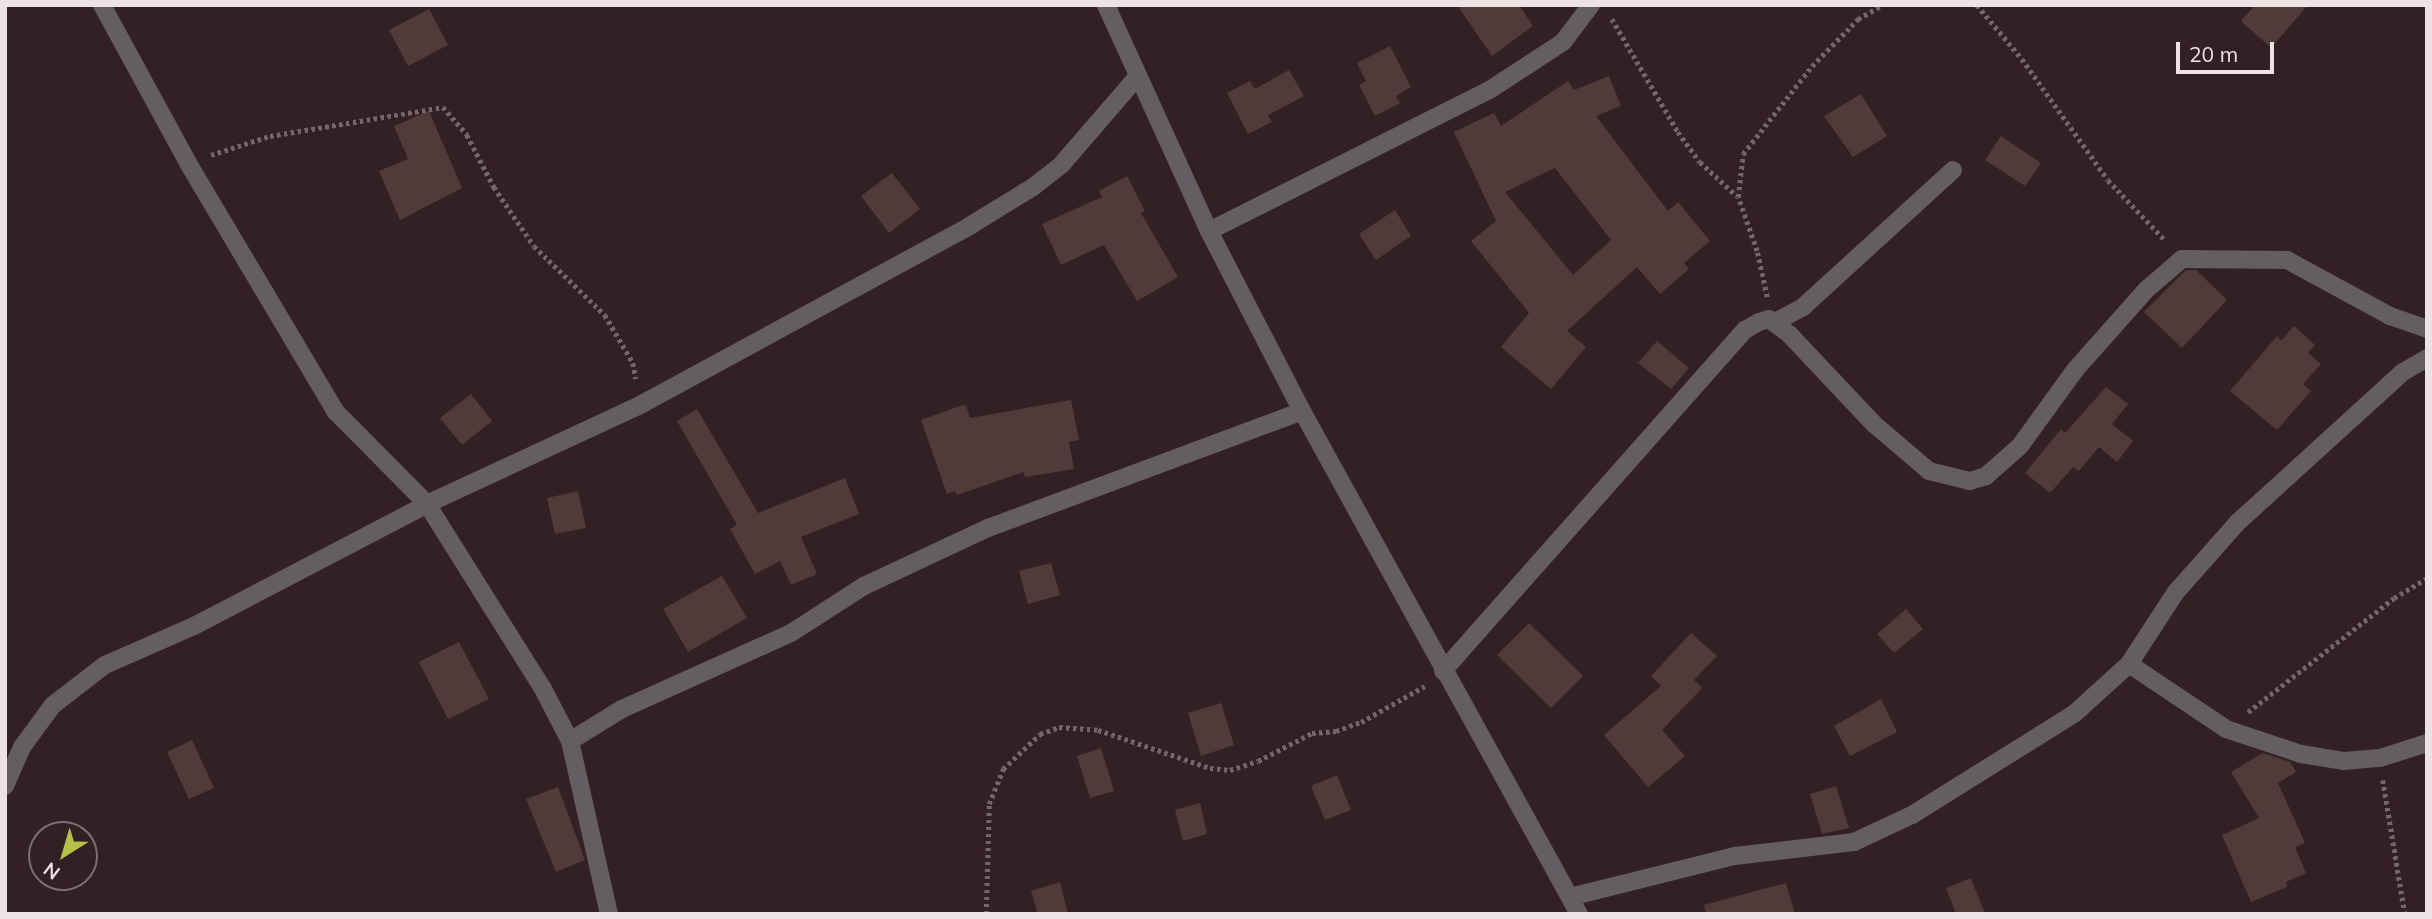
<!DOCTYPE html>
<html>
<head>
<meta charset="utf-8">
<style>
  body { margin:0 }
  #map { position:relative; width:2432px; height:919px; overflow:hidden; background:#322025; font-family:Mulish,sans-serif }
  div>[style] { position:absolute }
  .building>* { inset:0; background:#4f3b3a }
  .path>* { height:4.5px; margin-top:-2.25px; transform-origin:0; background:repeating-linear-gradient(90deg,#76666a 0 3.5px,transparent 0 7px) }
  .street>* { height:18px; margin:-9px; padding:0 9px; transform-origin:9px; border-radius:9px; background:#645d62 }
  span { translate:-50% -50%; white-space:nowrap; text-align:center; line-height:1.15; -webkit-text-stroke:6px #322025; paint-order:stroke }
  .frame { position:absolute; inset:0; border:7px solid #eee2e5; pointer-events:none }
  .north { position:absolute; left:28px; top:821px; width:70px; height:70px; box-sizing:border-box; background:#322025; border:2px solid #7d6e72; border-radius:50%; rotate:217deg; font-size:19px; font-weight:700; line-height:28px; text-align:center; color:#eee2e5 }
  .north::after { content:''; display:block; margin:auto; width:24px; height:32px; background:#b7c147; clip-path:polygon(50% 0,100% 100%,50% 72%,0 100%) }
  .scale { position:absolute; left:2176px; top:42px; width:98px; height:32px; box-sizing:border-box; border:4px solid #eee2e5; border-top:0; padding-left:9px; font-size:21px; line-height:24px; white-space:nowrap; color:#eee2e5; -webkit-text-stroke:5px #322025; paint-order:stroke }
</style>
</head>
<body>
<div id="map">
  <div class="building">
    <i style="clip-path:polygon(1457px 5px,1519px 5px,1533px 26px,1492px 56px)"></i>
    <i style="clip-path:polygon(2255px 5px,2308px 5px,2271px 48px,2241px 21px)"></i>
    <i style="clip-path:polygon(429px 9px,448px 45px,408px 66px,389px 30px)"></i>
    <i style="clip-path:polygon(1390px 46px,1411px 87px,1396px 96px,1400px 103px,1375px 116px,1359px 85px,1366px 81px,1357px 63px)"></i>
    <i style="clip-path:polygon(1289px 70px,1304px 96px,1268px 115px,1272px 122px,1248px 134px,1227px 93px,1250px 81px,1255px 89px)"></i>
    <i style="clip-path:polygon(evenodd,1609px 76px,1621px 106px,1596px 116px,1668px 211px,1678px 202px,1710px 241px,1684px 263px,1689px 269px,1660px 294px,1637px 267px,1567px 331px,1586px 347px,1551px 389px,1501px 347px,1529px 313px,1471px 241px,1496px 221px,1454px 132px,1494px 113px,1501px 126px,1568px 81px,1574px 90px,1609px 76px,1555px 168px,1611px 240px,1573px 275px,1505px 192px,1555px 168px)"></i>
    <i style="clip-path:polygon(1861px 94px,1887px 136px,1853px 157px,1824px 116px)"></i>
    <i style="clip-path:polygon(429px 111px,462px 188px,400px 220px,379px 171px,408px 159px,394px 126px)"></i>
    <i style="clip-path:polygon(2001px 136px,2041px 163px,2025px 186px,1985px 160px)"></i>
    <i style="clip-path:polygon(892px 173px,920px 209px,889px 233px,861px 196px)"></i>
    <i style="clip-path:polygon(1127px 176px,1145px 211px,1141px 213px,1178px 277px,1137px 301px,1104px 245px,1061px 265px,1042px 224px,1102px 197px,1099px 191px)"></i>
    <i style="clip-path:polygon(1395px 210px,1411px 236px,1376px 260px,1359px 234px)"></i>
    <i style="clip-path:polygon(2186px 270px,2196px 270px,2227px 300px,2182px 348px,2144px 312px)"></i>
    <i style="clip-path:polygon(2294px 326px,2315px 345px,2308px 353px,2321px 364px,2303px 384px,2311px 391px,2277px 430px,2230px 391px,2277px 336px,2281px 341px)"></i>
    <i style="clip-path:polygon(1657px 341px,1689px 368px,1671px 389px,1638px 363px)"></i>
    <i style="clip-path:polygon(2106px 387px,2128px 404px,2112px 424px,2133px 441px,2117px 462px,2099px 447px,2079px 471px,2073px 467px,2050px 493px,2025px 473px,2061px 429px,2065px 433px)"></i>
    <i style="clip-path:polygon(471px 394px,492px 421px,462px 445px,440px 418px)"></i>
    <i style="clip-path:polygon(1071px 400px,1079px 440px,1069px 442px,1074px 469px,1025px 477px,1024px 472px,957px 495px,955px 491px,947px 494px,921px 420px,960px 406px,966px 405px,970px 418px)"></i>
    <i style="clip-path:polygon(697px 409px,758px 513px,845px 478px,859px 514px,801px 537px,817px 574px,791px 585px,780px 561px,755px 574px,730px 529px,737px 525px,677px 421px)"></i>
    <i style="clip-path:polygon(578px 491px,586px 528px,555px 534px,547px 498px)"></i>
    <i style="clip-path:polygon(1051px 563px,1060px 595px,1028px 604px,1019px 571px)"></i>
    <i style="clip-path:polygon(722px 576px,747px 618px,688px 652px,663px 609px)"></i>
    <i style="clip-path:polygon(1906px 609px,1923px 629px,1894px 653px,1877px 634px)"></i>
    <i style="clip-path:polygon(1529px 623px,1583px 676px,1551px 708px,1497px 655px)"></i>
    <i style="clip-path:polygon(1691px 633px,1717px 656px,1694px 680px,1702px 688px,1662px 730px,1685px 756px,1648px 787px,1604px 735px,1661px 686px,1651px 676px)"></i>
    <i style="clip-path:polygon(459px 642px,489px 699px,448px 719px,419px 662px)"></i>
    <i style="clip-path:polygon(1881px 699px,1897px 732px,1850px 756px,1834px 726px)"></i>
    <i style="clip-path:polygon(1221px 703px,1234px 745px,1201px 756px,1188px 713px)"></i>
    <i style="clip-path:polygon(192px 740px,214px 788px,189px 799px,167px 752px)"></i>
    <i style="clip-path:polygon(1101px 748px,1114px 791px,1090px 798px,1077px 756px)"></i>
    <i style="clip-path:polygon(2263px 753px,2290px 762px,2296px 772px,2278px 783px,2305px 843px,2295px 847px,2306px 873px,2286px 882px,2287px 887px,2251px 902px,2222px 835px,2259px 818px,2231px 772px)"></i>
    <i style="clip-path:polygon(1337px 775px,1351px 810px,1325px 820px,1311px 786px)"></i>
    <i style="clip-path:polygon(1836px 786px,1849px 828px,1822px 834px,1810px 794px)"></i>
    <i style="clip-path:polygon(558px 787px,585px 860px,556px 872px,526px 799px)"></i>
    <i style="clip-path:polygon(1200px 803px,1207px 834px,1183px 841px,1175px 810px)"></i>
    <i style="clip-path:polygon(1971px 878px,1985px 914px,1956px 914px,1946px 888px)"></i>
    <i style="clip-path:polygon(1060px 882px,1068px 914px,1038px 914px,1031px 891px)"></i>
    <i style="clip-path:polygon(1786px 883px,1795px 914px,1706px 914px,1704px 905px)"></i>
  </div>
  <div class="path">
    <i style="left:1977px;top:5px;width:70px;rotate:50.2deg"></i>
    <i style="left:2022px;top:59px;width:148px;rotate:54.6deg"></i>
    <i style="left:2108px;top:180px;width:83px;rotate:46.5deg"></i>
    <i style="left:1612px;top:19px;width:131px;rotate:59.7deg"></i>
    <i style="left:1678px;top:132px;width:37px;rotate:54deg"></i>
    <i style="left:1700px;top:162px;width:50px;rotate:42.6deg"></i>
    <i style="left:211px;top:155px;width:62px;rotate:-17.9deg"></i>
    <i style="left:270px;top:136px;width:175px;rotate:-9.5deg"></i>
    <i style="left:443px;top:107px;width:37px;rotate:49deg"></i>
    <i style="left:467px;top:135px;width:59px;rotate:62.6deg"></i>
    <i style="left:494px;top:187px;width:71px;rotate:55.9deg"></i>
    <i style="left:534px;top:246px;width:99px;rotate:44.2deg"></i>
    <i style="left:605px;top:315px;width:56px;rotate:59.7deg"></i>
    <i style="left:633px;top:363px;width:16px;rotate:79deg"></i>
    <i style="left:1767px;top:297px;width:47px;rotate:-102.3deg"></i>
    <i style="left:1757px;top:251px;width:57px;rotate:-109.4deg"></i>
    <i style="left:1738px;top:197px;width:43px;rotate:-83.4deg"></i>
    <i style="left:1743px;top:154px;width:112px;rotate:-51.9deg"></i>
    <i style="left:1812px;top:66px;width:66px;rotate:-45.6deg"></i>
    <i style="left:1858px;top:19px;width:28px;rotate:-30deg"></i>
    <i style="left:2248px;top:712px;width:185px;rotate:-38deg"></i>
    <i style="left:2394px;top:598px;width:39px;rotate:-31deg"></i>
    <i style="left:2383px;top:780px;width:136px;rotate:80.7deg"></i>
    <i style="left:986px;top:914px;width:110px;rotate:-88.4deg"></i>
    <i style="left:989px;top:804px;width:38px;rotate:-68deg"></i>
    <i style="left:1003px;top:769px;width:51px;rotate:-43.4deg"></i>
    <i style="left:1040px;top:734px;width:20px;rotate:-20deg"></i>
    <i style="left:1059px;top:727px;width:39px;rotate:4deg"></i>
    <i style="left:1098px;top:730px;width:118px;rotate:18.7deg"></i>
    <i style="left:1210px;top:768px;width:20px;rotate:6deg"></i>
    <i style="left:1230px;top:770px;width:29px;rotate:-18deg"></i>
    <i style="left:1258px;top:761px;width:61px;rotate:-27.4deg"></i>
    <i style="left:1312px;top:733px;width:24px;rotate:-5deg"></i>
    <i style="left:1336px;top:731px;width:27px;rotate:-20deg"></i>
    <i style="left:1361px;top:722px;width:73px;rotate:-29.4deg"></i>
  </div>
  <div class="street">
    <i style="left:102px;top:5px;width:180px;rotate:61.4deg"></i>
    <i style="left:188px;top:163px;width:290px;rotate:59.3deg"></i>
    <i style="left:336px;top:412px;width:129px;rotate:45.3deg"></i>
    <i style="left:427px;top:504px;width:216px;rotate:57.9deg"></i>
    <i style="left:542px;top:687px;width:61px;rotate:62.6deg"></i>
    <i style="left:570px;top:741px;width:177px;rotate:77.3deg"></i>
    <i style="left:1106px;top:5px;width:248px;rotate:65.5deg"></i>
    <i style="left:1209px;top:231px;width:203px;rotate:62.7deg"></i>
    <i style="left:1302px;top:411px;width:574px;rotate:61.16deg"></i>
    <i style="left:1209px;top:231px;width:316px;rotate:-26.7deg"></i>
    <i style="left:1491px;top:89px;width:86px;rotate:-33.1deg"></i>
    <i style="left:1563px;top:42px;width:46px;rotate:-52.9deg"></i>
    <i style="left:1775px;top:322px;width:32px;rotate:-28deg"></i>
    <i style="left:1803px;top:307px;width:203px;rotate:-42.4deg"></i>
    <i style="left:2129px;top:664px;width:117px;rotate:33.8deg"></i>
    <i style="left:2226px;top:729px;width:79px;rotate:18.4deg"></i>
    <i style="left:2301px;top:754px;width:44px;rotate:9.2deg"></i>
    <i style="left:2344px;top:761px;width:36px;rotate:-5deg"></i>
    <i style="left:2380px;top:758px;width:49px;rotate:-17.7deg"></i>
    <i style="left:1443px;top:671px;width:456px;rotate:-48.5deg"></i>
    <i style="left:1745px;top:330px;width:16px;rotate:-30deg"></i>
    <i style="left:1759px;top:322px;width:10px;rotate:-17deg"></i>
    <i style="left:1769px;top:319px;width:26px;rotate:37deg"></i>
    <i style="left:1790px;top:335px;width:122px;rotate:46.7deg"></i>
    <i style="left:1874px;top:424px;width:72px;rotate:40.5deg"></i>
    <i style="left:1929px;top:471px;width:42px;rotate:13.7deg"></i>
    <i style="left:1970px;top:481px;width:17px;rotate:-17deg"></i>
    <i style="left:1986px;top:476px;width:45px;rotate:-41.4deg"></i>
    <i style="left:2020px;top:446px;width:94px;rotate:-54.1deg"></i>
    <i style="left:2075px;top:370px;width:108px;rotate:-48.4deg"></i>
    <i style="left:2147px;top:289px;width:46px;rotate:-40.6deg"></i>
    <i style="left:2182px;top:259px;width:105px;rotate:0.5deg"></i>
    <i style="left:2287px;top:260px;width:117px;rotate:28.5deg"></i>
    <i style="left:2390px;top:316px;width:39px;rotate:19deg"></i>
    <i style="left:570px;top:741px;width:61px;rotate:-31.6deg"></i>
    <i style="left:622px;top:709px;width:185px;rotate:-24.2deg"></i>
    <i style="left:791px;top:633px;width:87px;rotate:-32.8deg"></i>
    <i style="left:864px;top:586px;width:137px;rotate:-25.1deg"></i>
    <i style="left:988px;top:528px;width:335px;rotate:-20.4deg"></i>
    <i style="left:5px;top:786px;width:43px;rotate:-66.4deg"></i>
    <i style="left:22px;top:747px;width:52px;rotate:-53.6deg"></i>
    <i style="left:53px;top:705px;width:66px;rotate:-37.6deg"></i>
    <i style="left:105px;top:665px;width:97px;rotate:-23.7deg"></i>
    <i style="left:194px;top:626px;width:263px;rotate:-27.6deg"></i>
    <i style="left:427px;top:504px;width:237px;rotate:-24.9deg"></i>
    <i style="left:642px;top:404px;width:375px;rotate:-28.5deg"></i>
    <i style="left:971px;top:225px;width:73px;rotate:-31.5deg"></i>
    <i style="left:1033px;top:187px;width:37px;rotate:-38deg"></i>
    <i style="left:1062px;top:164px;width:115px;rotate:-49.2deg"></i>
    <i style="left:1570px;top:897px;width:170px;rotate:-14deg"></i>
    <i style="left:1735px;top:856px;width:120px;rotate:-6.7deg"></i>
    <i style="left:1854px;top:842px;width:64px;rotate:-25deg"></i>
    <i style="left:1912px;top:815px;width:192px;rotate:-32deg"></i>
    <i style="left:2075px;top:713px;width:73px;rotate:-42.2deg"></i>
    <i style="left:2129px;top:664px;width:86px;rotate:-56.9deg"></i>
    <i style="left:2176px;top:592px;width:92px;rotate:-48.5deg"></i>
    <i style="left:2237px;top:523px;width:224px;rotate:-42.3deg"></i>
    <i style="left:2403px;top:372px;width:28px;rotate:-30deg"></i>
  </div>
  <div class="frame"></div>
  <div class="north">N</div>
  <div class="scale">20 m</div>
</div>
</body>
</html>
